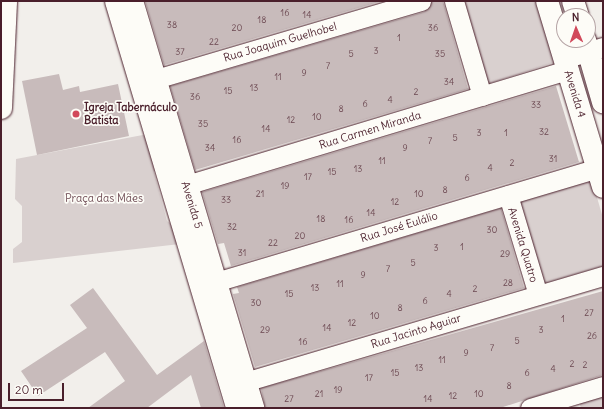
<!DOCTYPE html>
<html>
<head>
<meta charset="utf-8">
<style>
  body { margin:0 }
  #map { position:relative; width:604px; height:409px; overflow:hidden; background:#f2efeb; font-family:Delius,sans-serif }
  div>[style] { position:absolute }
  .green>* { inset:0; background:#d9d0cf }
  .building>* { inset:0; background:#c8bbbb }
  .roads { filter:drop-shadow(0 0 1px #4a1f2b) drop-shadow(0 0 1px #4a1f2b) }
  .street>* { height:19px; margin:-9.5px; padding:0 9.5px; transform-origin:9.5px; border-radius:9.5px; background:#fdfcf7 }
  .secondary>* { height:22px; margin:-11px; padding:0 11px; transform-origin:11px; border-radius:11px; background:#fdfcf7 }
  .dots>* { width:11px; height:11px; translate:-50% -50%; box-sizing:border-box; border:2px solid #fdfcf7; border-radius:50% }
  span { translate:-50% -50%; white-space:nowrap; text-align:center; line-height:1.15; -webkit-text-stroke:3.5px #fdfcf7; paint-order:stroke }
  .number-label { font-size:9px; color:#6a464f }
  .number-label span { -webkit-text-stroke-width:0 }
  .street-label { font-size:11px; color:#4a1f2b }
  .poi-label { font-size:11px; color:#4a1f2b; font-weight:700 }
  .left { translate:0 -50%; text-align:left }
  .park-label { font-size:11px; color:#6e4b54 }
  .frame { position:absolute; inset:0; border:2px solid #4a1f2b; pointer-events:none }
  .north { position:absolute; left:556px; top:8px; width:40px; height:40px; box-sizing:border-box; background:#fdfcf7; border:1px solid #b5a4a5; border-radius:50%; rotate:358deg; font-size:11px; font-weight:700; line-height:16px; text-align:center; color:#4a1f2b }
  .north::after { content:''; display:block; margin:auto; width:14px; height:18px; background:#d1495b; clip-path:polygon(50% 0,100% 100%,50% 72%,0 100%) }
  .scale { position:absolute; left:8px; top:383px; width:56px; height:18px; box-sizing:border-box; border:2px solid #4a1f2b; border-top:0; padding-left:5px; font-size:12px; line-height:14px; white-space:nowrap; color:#4a1f2b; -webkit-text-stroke:3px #fdfcf7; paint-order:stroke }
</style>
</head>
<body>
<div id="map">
  <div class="green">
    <i style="clip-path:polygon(460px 1px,540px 1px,558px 61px,485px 85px)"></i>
    <i style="clip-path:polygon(148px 134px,158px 166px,154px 172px,167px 221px,175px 227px,180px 244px,13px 263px,13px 249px,22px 242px,22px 206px,15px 199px,16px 159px)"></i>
    <i style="clip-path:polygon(591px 177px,603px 218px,603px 266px,543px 284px,519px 198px)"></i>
    <i style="clip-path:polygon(603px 388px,603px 408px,581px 408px,577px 395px)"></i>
  </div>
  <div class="building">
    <i style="clip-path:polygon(145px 1px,382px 1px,164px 65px)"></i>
    <i style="clip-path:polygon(432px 1px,443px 1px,468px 89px,195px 170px,170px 86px,424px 12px)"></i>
    <i style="clip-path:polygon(59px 74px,63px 90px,79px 86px,80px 92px,118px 84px,129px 136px,37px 155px,22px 81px)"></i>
    <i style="clip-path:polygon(556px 86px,579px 162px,231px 266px,224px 243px,218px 244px,202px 192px)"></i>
    <i style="clip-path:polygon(501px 208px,524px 288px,255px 367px,233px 294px,239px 293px,237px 287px)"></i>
    <i style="clip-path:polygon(93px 288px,157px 375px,204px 341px,224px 408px,201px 408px,191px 375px,147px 408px,88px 408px,125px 381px,105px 352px,38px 396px,21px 371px,87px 328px,70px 305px)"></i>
    <i style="clip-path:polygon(603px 291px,603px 375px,500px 408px,265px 408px,261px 388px)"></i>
  </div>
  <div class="roads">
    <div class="street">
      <i style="left:454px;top:1px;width:99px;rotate:73.6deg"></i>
      <i style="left:564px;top:59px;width:41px;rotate:-17.1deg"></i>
      <i style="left:142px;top:83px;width:291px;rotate:-16.4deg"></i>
      <i style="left:173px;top:189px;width:413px;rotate:-16.8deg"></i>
      <i style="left:508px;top:195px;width:104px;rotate:73.3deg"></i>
      <i style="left:202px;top:286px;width:412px;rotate:-16.6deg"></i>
      <i style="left:231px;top:386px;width:388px;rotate:-16.5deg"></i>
      <i style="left:530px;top:408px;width:76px;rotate:-16.8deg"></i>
    </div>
    <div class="secondary">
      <i style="left:116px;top:1px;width:425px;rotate:73.4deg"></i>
      <i style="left:132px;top:1px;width:425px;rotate:73.4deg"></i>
      <i style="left:547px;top:1px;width:194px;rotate:73.2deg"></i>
      <i style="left:573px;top:1px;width:16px;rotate:72deg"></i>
      <i style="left:585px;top:40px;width:65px;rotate:73.8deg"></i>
      <i style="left:1px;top:108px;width:107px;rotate:-87.3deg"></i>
    </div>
  </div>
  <div class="dots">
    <i style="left:76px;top:114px;background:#d1495b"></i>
  </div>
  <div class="number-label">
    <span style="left:285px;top:13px">16</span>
    <span style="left:307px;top:15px">14</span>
    <span style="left:262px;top:20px">18</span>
    <span style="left:172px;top:25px">38</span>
    <span style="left:237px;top:28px">20</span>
    <span style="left:433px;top:28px">36</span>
    <span style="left:399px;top:38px">1</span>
    <span style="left:214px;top:42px">22</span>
    <span style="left:376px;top:51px">3</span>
    <span style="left:180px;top:52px">37</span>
    <span style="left:351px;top:54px">5</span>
    <span style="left:440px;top:54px">35</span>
    <span style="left:328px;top:66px">7</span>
    <span style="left:304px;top:73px">9</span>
    <span style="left:278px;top:77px">11</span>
    <span style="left:449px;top:82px">34</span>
    <span style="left:254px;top:88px">13</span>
    <span style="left:228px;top:91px">15</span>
    <span style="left:416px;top:92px">2</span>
    <span style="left:195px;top:97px">36</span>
    <span style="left:390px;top:100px">4</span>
    <span style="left:365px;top:104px">6</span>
    <span style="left:536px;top:105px">33</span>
    <span style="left:341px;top:109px">8</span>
    <span style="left:317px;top:117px">10</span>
    <span style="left:291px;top:120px">12</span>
    <span style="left:203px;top:124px">35</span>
    <span style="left:266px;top:129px">14</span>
    <span style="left:544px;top:132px">32</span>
    <span style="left:479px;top:133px">3</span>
    <span style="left:506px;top:133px">1</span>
    <span style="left:455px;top:138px">5</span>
    <span style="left:237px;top:140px">16</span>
    <span style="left:430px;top:141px">7</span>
    <span style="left:210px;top:148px">34</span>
    <span style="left:405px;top:148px">9</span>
    <span style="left:553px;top:159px">31</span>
    <span style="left:382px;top:161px">11</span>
    <span style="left:512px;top:163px">2</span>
    <span style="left:490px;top:168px">4</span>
    <span style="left:358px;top:169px">13</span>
    <span style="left:332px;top:172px">15</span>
    <span style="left:308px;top:177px">17</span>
    <span style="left:467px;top:178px">6</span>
    <span style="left:285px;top:186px">19</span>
    <span style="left:445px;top:190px">8</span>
    <span style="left:260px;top:194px">21</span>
    <span style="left:419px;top:194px">10</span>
    <span style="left:226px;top:200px">33</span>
    <span style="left:395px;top:202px">12</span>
    <span style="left:371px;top:213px">14</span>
    <span style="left:321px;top:219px">18</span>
    <span style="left:349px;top:220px">16</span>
    <span style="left:232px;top:227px">32</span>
    <span style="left:492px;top:230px">30</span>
    <span style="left:300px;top:236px">20</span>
    <span style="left:273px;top:243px">22</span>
    <span style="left:462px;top:247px">1</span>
    <span style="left:436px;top:248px">3</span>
    <span style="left:242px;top:253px">31</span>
    <span style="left:505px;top:254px">29</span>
    <span style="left:413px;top:263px">5</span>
    <span style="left:388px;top:269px">7</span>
    <span style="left:363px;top:275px">9</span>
    <span style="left:508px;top:283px">28</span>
    <span style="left:340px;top:284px">11</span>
    <span style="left:315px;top:288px">13</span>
    <span style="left:475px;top:289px">2</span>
    <span style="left:289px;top:294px">15</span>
    <span style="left:449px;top:294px">4</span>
    <span style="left:425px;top:301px">6</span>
    <span style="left:256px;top:303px">30</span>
    <span style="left:400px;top:308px">8</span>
    <span style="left:589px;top:313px">27</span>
    <span style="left:375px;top:316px">10</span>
    <span style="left:563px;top:319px">1</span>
    <span style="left:352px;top:323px">12</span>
    <span style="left:327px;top:328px">14</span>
    <span style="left:265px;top:330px">29</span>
    <span style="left:541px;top:330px">3</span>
    <span style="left:592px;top:336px">26</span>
    <span style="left:517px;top:341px">5</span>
    <span style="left:303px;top:342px">16</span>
    <span style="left:492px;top:348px">7</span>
    <span style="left:466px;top:353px">9</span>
    <span style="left:442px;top:360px">11</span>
    <span style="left:572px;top:364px">2</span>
    <span style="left:585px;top:365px">2</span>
    <span style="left:419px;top:368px">13</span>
    <span style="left:553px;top:369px">4</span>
    <span style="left:395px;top:373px">15</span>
    <span style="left:527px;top:373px">6</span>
    <span style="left:369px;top:378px">17</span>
    <span style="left:509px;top:386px">8</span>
    <span style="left:338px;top:390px">19</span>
    <span style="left:319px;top:394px">21</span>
    <span style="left:479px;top:394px">10</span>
    <span style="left:453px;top:396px">12</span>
    <span style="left:289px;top:399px">27</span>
    <span style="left:428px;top:399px">14</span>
  </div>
  <div class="street-label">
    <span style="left:280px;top:42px;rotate:-16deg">Rua Joaquim Guelhobel</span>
    <span style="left:575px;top:94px;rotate:73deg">Avenida 4</span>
    <span style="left:370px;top:130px;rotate:-17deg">Rua Carmen Miranda</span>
    <span style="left:192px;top:205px;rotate:73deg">Avenida 5</span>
    <span style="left:399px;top:227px;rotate:-17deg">Rua José Eulálio</span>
    <span style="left:523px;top:245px;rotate:73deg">Avenida Quatro</span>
    <span style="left:416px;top:331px;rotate:-17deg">Rua Jacinto Aguiar</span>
  </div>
  <div class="poi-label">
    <span class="left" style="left:84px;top:114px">Igreja Tabernáculo<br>Batista</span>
  </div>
  <div class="park-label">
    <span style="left:104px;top:198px">Praça das Mães</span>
  </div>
  <div class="frame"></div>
  <div class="north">N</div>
  <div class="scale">20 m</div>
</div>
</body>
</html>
